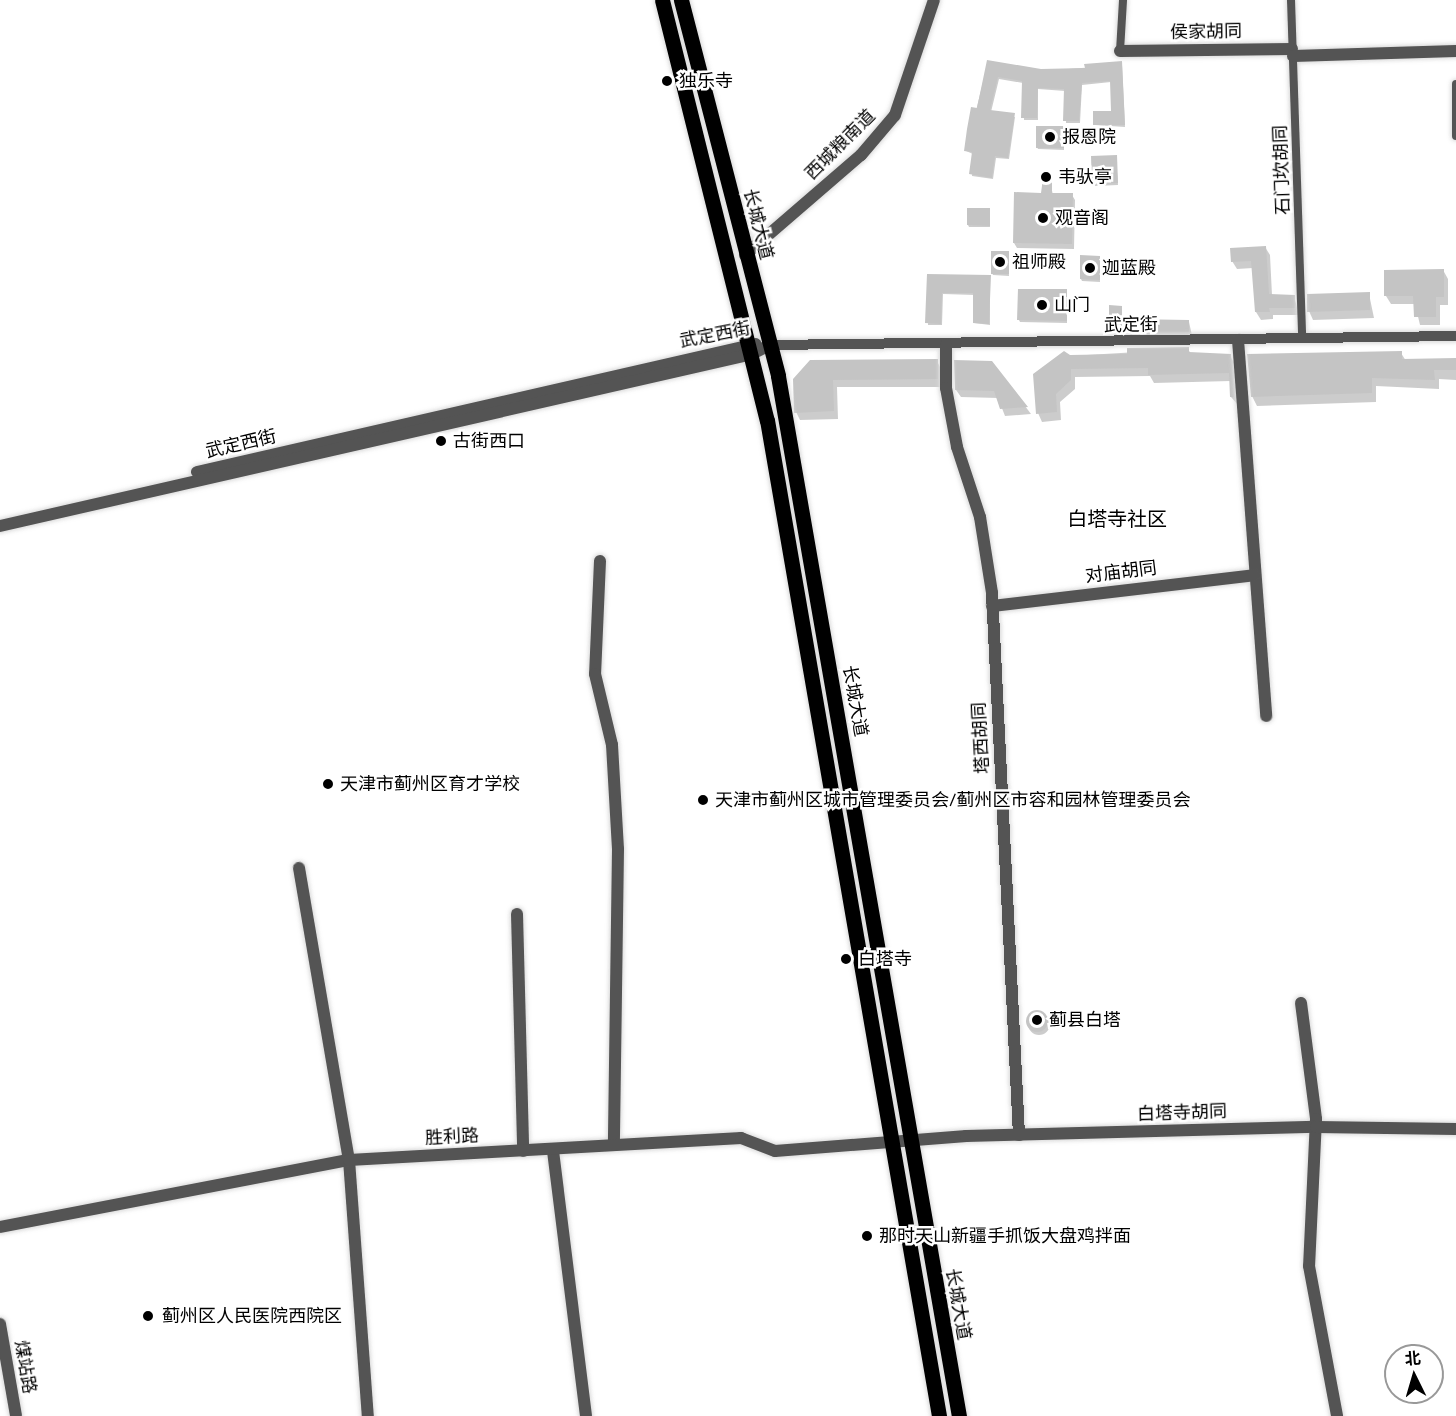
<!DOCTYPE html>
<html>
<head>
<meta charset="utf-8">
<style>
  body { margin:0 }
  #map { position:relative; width:1456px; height:1416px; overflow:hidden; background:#fff; font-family:"Titillium Web","Noto Sans SC",sans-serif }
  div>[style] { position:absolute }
  .shadow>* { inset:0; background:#0003 }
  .round { border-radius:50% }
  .building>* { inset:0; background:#c4c4c4 }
  .roads { filter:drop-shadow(0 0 2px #dbdbdb) drop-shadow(0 0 2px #dbdbdb) }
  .service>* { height:8px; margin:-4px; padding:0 4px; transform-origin:4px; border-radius:4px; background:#545454 }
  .pedestrian>* { height:10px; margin:-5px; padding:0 5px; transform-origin:5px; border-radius:5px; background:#545454 }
  .minor>* { height:12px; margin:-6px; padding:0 6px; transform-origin:6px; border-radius:6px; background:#545454 }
  .tertiary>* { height:12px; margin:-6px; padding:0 6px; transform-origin:6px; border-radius:6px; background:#545454 }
  .primary>* { height:15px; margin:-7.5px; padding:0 7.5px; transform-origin:7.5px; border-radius:7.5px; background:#000 }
  .dots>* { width:16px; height:16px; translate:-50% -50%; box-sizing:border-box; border:3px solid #fff; border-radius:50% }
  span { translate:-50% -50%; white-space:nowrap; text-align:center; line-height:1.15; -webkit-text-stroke:5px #fff; paint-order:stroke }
  .street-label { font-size:18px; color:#000 }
  .poi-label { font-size:18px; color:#000 }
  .left { translate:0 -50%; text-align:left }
  .neighbourhood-label { font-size:20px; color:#000 }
  .north { position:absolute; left:1384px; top:1344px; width:60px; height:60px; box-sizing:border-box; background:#fff; border:2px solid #999; border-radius:50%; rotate:355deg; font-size:16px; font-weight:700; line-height:24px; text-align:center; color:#000 }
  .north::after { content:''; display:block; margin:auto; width:21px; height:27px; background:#000; clip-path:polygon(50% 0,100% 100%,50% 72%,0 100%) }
</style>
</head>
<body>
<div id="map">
  <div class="shadow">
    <i style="clip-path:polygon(988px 62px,1041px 71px,1122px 65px,1125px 127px,1095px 125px,1095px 113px,1113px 112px,1111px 82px,1082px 85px,1080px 123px,1066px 123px,1065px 91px,1038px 89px,1038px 120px,1024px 120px,1023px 83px,999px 79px,991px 112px,1015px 117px,1009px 159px,996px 158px,993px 179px,972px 176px,973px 154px,966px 151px)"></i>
    <i style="clip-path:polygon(1064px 128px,1064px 150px,1038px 149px,1037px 147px)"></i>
    <i style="clip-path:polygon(1116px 157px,1118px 185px,1095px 186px,1093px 158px)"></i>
    <i style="clip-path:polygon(1048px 173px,1053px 195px,1072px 195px,1075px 200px,1074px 249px,1017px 248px,1014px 243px,1042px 194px,1042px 175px)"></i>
    <i style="clip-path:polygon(989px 210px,990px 227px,969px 227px,968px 225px)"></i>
    <i style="clip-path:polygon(1265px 247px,1270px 255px,1272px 295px,1294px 296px,1299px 315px,1273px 315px,1273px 319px,1261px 320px,1256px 312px,1253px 268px,1237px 269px,1232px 261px)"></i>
    <i style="clip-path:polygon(1008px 252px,1009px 276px,993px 275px,992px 273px)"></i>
    <i style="clip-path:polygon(1099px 257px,1100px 282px,1082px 281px,1081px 279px)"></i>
    <i style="clip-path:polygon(1443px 270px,1448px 279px,1448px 305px,1440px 305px,1440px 325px,1420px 325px,1415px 304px,1391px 304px,1386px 296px,1385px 272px)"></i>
    <i style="clip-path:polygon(929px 276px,990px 277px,990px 325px,974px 323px,975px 295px,943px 294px,942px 325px,928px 325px)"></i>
    <i style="clip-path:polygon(1067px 291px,1067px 323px,1020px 322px,1019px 320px)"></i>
    <i style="clip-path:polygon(1369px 294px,1374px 318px,1313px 320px,1309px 311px)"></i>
    <i style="clip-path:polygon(1121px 307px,1122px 329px,1111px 329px,1110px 327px)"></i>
    <i style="clip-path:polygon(1189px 322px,1193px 340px,1134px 341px,1129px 332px)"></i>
    <i style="clip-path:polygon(1188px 349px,1191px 354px,1230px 356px,1235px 364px,1238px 405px,1231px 397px,1231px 381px,1154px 383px,1150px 376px,1075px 377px,1075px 389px,1060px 402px,1061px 420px,1042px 422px,1038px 413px,1070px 356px)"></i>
    <i style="clip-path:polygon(1401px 353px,1406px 361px,1456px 359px,1456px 380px,1439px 379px,1439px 389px,1376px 386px,1376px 402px,1257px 406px,1252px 396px)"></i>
    <i style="clip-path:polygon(937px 361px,941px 369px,941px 387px,837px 387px,838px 419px,800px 420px,796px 412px,794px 380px)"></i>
    <i style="clip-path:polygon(956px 361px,992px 362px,1031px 414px,1005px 416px,998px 398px,961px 397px,956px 390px)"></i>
    <i class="round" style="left:1028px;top:1013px;width:22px;height:22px"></i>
  </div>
  <div class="building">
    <i style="clip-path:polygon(987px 60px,1041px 69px,1085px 68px,1084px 64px,1122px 61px,1125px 125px,1093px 125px,1093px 111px,1111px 111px,1110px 81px,1082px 83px,1079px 121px,1063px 121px,1064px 89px,1038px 88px,1037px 118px,1021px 118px,1022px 81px,998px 77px,990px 110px,1015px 113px,1008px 158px,995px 156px,992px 178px,969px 174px,972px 152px,964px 151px,967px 129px,971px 107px,977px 108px)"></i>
    <i style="clip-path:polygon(1036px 126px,1064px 126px,1064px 148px,1036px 148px)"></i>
    <i style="clip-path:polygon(1117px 155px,1118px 183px,1092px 184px,1091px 156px)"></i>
    <i style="clip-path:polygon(1044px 171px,1052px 174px,1052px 193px,1073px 193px,1072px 244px,1013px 243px,1014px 192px,1041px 193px)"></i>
    <i style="clip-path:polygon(967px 208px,990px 208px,990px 226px,967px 225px)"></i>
    <i style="clip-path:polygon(1266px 246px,1269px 294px,1295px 295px,1295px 308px,1269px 308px,1270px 312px,1255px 312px,1251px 261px,1231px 262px,1230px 248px)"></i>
    <i style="clip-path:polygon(991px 251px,1009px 251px,1009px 274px,991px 274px)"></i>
    <i style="clip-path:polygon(1080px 255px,1100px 256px,1100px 280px,1080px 279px)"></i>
    <i style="clip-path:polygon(1444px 269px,1444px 297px,1436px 297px,1436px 317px,1414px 317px,1413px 296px,1384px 296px,1384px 270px)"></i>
    <i style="clip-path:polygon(927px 274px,991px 275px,989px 324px,973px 323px,973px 293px,942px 293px,941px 324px,925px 323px)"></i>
    <i style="clip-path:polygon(1018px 289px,1067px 289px,1067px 321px,1017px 320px)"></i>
    <i style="clip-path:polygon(1370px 292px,1370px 310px,1307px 312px,1307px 294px)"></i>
    <i style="clip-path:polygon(1109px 305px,1122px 306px,1122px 327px,1109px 327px)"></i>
    <i style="clip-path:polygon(1128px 319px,1189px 320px,1189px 332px,1128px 333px)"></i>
    <i style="clip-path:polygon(1189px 347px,1189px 352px,1231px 354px,1234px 397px,1230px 397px,1229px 373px,1148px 375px,1148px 368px,1071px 369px,1071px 380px,1056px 394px,1057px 412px,1036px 414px,1033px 374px,1064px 351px,1070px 355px,1127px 354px,1127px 348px)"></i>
    <i style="clip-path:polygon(1402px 351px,1402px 359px,1456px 358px,1456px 370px,1434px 370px,1435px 380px,1372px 378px,1372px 393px,1251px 397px,1247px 354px)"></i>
    <i style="clip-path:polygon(938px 359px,938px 379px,833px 380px,834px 411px,794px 413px,793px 379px,810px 360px)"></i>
    <i style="clip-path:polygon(954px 360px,992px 361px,1028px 407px,1000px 409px,994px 391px,955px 390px)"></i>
    <i class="round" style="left:1026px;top:1010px;width:22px;height:22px"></i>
  </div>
  <div class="roads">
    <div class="service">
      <i style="left:1291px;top:0;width:339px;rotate:88.1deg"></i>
      <i style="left:1120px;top:51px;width:51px;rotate:-86.6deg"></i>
      <i style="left:1456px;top:84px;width:52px;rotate:90deg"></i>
    </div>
    <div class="pedestrian">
      <i style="left:770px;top:345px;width:686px;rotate:-0.75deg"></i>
    </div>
    <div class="minor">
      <i style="left:1120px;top:51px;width:172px;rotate:-0.7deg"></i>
      <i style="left:1293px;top:56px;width:163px;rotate:-1.8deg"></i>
      <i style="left:745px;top:255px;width:153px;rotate:-40.8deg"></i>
      <i style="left:861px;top:155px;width:52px;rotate:-49.6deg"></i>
      <i style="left:895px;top:115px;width:121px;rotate:-71.3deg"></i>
      <i style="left:1238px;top:340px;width:377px;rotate:85.7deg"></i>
      <i style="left:946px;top:345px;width:43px;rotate:90deg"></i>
      <i style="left:946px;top:388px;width:60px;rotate:79.4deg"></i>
      <i style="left:957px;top:447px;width:74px;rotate:71.8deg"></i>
      <i style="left:980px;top:517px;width:77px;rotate:81deg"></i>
      <i style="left:992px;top:593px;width:543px;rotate:87.15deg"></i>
      <i style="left:600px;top:561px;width:113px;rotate:92.5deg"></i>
      <i style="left:595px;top:674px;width:73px;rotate:76.5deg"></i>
      <i style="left:612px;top:745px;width:104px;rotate:86.7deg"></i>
      <i style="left:618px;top:849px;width:296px;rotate:90.8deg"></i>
      <i style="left:992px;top:606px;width:264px;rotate:-6.7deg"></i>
      <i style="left:299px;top:868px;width:296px;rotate:80.3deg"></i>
      <i style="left:349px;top:1160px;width:257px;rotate:85.8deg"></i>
      <i style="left:517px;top:914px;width:237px;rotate:88.5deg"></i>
      <i style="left:1301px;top:1003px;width:117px;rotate:82.6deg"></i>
      <i style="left:1316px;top:1119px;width:147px;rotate:92.7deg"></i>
      <i style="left:1309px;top:1266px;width:153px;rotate:79.4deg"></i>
      <i style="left:553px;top:1151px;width:267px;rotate:82.9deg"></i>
      <i style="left:0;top:1227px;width:355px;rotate:-10.9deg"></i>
      <i style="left:349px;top:1160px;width:393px;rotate:-3.2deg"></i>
      <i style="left:741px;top:1138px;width:36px;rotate:21deg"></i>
      <i style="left:775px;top:1151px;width:192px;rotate:-4.5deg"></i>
      <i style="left:966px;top:1136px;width:350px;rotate:-1.5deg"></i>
      <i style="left:1316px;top:1127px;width:140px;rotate:0.8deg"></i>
      <i style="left:0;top:1324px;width:93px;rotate:80.1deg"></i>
    </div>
    <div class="tertiary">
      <i style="left:197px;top:472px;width:573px;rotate:-12.9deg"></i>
      <i style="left:0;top:526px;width:771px;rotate:-12.88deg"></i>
      <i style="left:752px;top:354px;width:20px;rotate:-27deg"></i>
    </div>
    <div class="primary">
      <i style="left:662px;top:0;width:433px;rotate:76deg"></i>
      <i style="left:767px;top:420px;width:1011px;rotate:80.2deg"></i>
      <i style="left:681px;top:0;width:388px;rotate:75.5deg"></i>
      <i style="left:778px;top:376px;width:1056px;rotate:80.13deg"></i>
    </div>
  </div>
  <div class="dots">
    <i style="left:667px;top:81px;background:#000"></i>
    <i style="left:1050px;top:137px;background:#000"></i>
    <i style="left:1046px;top:177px;background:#000"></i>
    <i style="left:1043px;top:218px;background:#000"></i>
    <i style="left:1000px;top:262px;background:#000"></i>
    <i style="left:1090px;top:268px;background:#000"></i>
    <i style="left:1042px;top:305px;background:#000"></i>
    <i style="left:441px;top:441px;background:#000"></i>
    <i style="left:328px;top:784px;background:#000"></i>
    <i style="left:703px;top:800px;background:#000"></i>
    <i style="left:846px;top:959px;background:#000"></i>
    <i style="left:1037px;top:1020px;background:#000"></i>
    <i style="left:867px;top:1236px;background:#000"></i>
    <i style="left:148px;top:1316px;background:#000"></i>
  </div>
  <div class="street-label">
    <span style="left:1206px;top:32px;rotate:-1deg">侯家胡同</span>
    <span style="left:840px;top:145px;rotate:-45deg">西城粮南道</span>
    <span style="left:1282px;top:170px;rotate:-92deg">石门坎胡同</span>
    <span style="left:758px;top:224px;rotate:76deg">长城大道</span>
    <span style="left:1131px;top:325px;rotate:-1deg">武定街</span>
    <span style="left:715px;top:335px;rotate:-11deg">武定西街</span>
    <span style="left:241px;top:444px;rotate:-13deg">武定西街</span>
    <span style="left:1121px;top:572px;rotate:-7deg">对庙胡同</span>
    <span style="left:855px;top:701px;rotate:80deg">长城大道</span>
    <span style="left:981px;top:738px;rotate:-93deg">塔西胡同</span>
    <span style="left:1182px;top:1113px;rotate:-2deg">白塔寺胡同</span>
    <span style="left:452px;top:1137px;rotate:-3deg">胜利路</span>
    <span style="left:958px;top:1304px;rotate:80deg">长城大道</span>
    <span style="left:25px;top:1367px;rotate:80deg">煤站路</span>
  </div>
  <div class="poi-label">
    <span class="left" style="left:679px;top:81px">独乐寺</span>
    <span class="left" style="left:1062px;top:137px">报恩院</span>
    <span class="left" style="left:1058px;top:177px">韦驮亭</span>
    <span class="left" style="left:1055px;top:218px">观音阁</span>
    <span class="left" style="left:1012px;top:262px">祖师殿</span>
    <span class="left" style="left:1102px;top:268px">迦蓝殿</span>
    <span class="left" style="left:1054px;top:305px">山门</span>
    <span class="left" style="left:453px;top:441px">古街西口</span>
    <span class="left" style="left:340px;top:784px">天津市蓟州区育才学校</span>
    <span class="left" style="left:715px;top:800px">天津市蓟州区城市管理委员会/蓟州区市容和园林管理委员会</span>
    <span class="left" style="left:858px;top:959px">白塔寺</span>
    <span class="left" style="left:1049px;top:1020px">蓟县白塔</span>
    <span class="left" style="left:879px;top:1236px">那时天山新疆手抓饭大盘鸡拌面</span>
    <span class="left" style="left:162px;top:1316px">蓟州区人民医院西院区</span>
  </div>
  <div class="neighbourhood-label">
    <span style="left:1117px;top:518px">白塔寺社区</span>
  </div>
  <div class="north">北</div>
</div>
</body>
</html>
